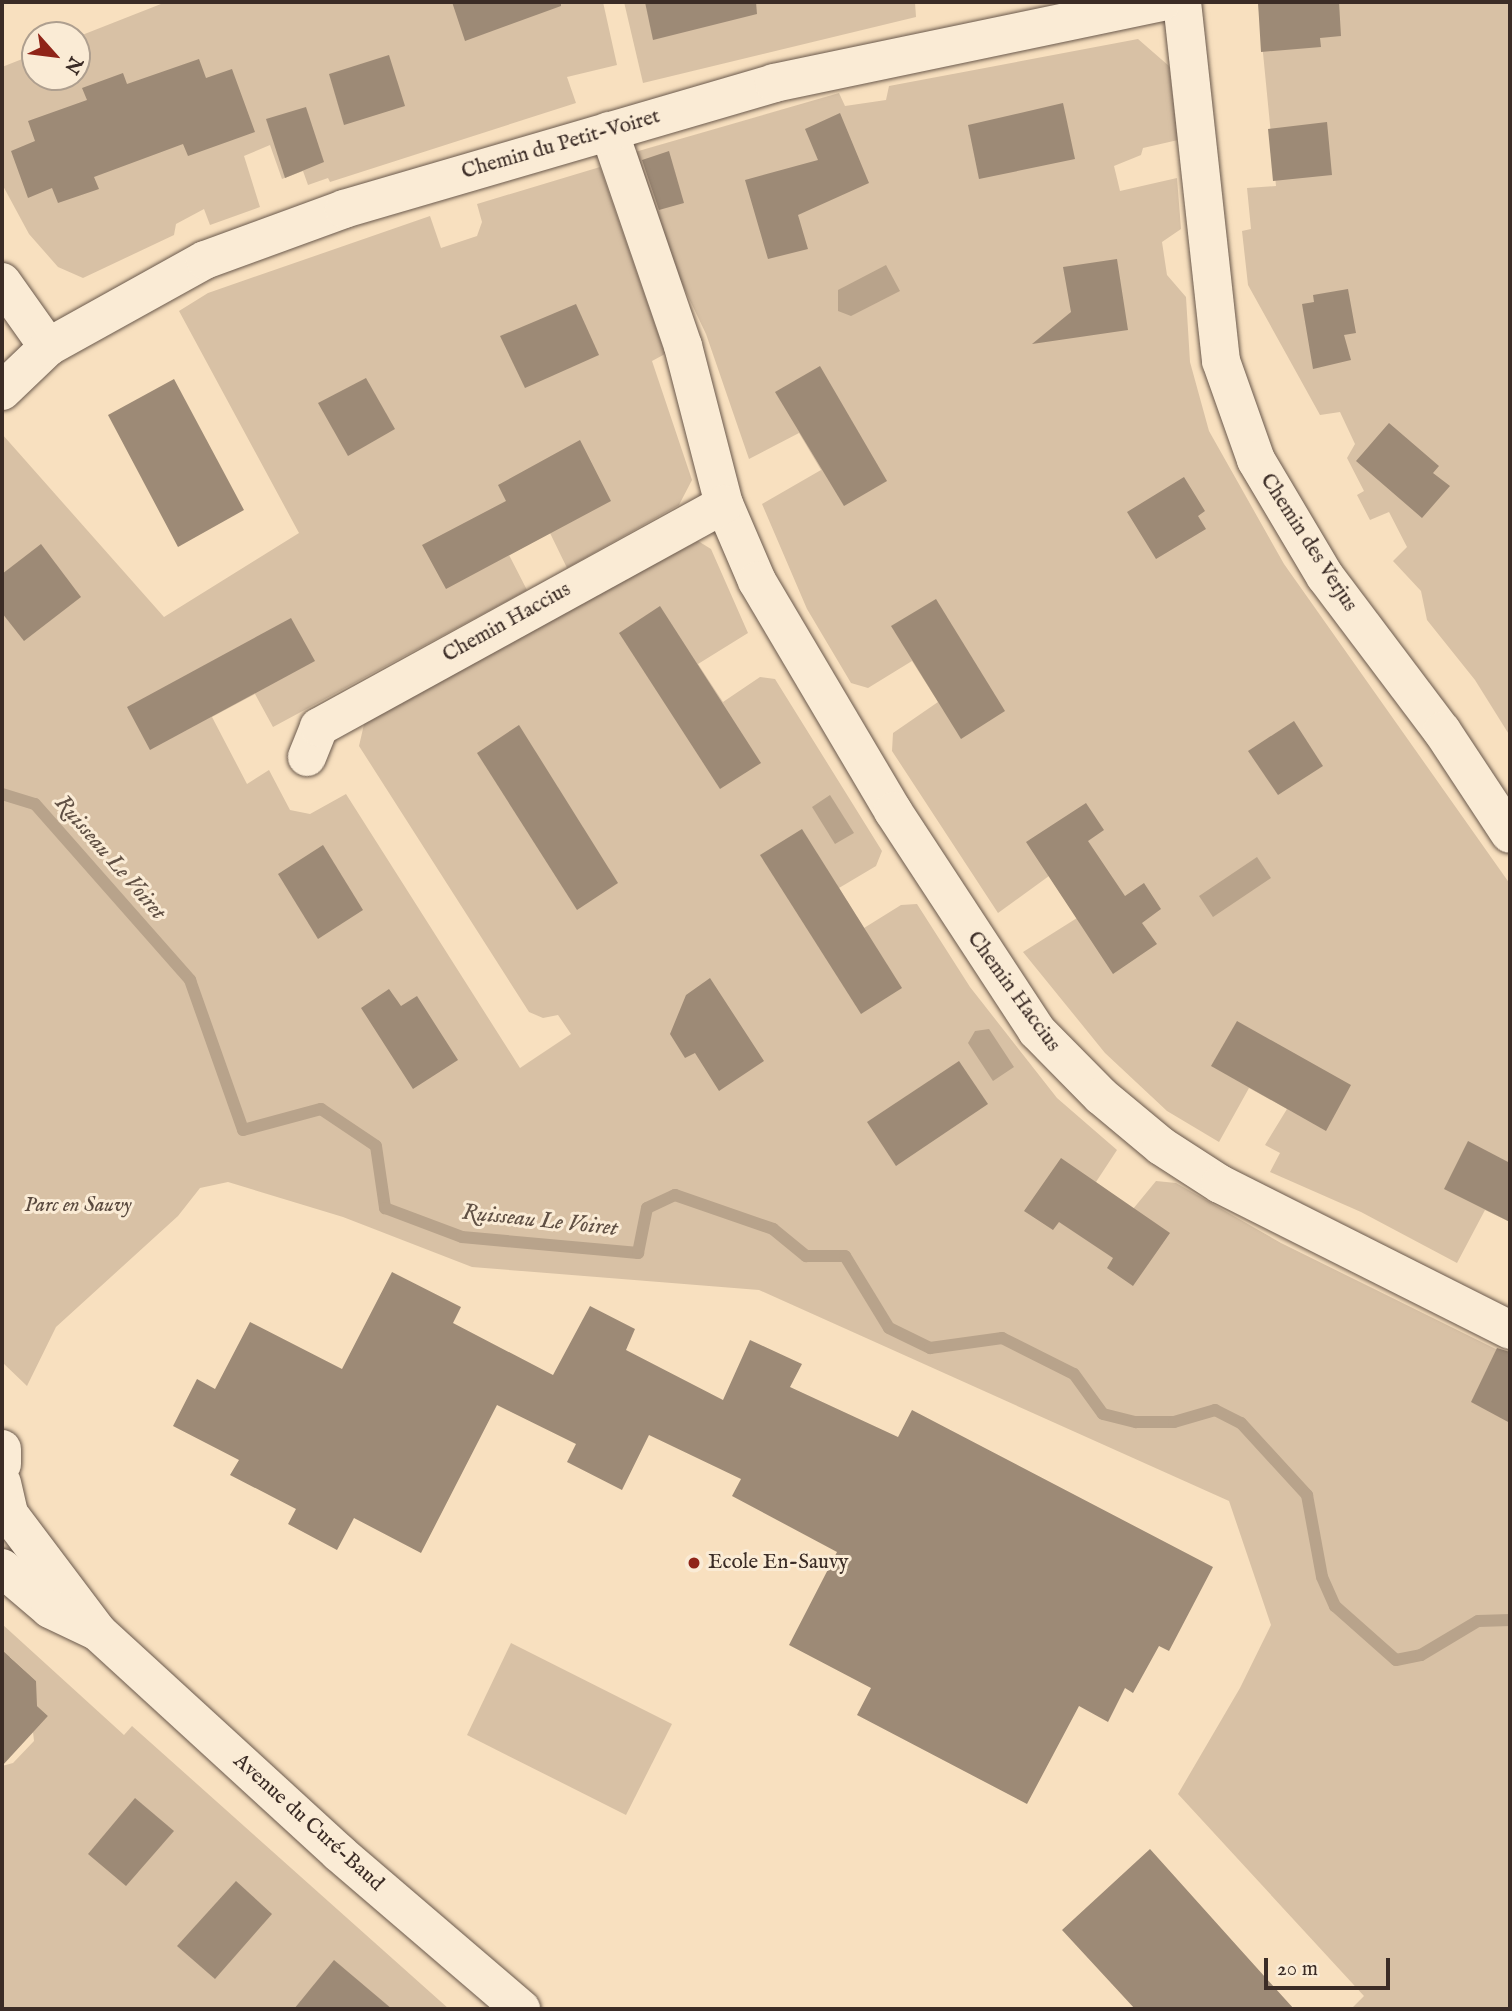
<!DOCTYPE html>
<html>
<head>
<meta charset="utf-8">
<style>
  body { margin:0 }
  #map { position:relative; width:1512px; height:2011px; overflow:hidden; background:#f8e0bf; font-family:"IM FELL English",serif }
  div>[style] { position:absolute }
  .green>* { inset:0; background:#d8c1a5 }
  .water>* { inset:0; background:#b8a38b }
  .stream>* { height:12px; margin:-6px; padding:0 6px; transform-origin:6px; border-radius:6px; background:#b8a38b }
  .building>* { inset:0; background:#9d8a76 }
  .roads { filter:drop-shadow(0 0 2px #6a594c) drop-shadow(0 0 2px #6a594c) }
  .minor>* { height:38px; margin:-19px; padding:0 19px; transform-origin:19px; border-radius:19px; background:#faebd5 }
  .dots>* { width:19px; height:19px; translate:-50% -50%; box-sizing:border-box; border:4px solid #faebd5; border-radius:50% }
  span { translate:-50% -50%; white-space:nowrap; text-align:center; line-height:1.15; -webkit-text-stroke:6px #faebd5; paint-order:stroke }
  .street-label { font-size:21px; color:#3b2c26 }
  .park-label { font-size:21px; color:#5a4a3f; font-style:italic }
  .poi-label { font-size:21px; color:#3b2c26 }
  .left { translate:0 -50%; text-align:left }
  .water-label { font-size:23px; color:#605044; font-style:italic }
  .frame { position:absolute; inset:0; border:4px solid #3b2c26; pointer-events:none }
  .north { position:absolute; left:21px; top:21px; width:70px; height:70px; box-sizing:border-box; background:#faebd5; border:2px solid #ae9f8f; border-radius:50%; rotate:118deg; font-size:19px; font-weight:700; line-height:28px; text-align:center; color:#3b2c26 }
  .north::after { content:''; display:block; margin:auto; width:24px; height:32px; background:#8f2418; clip-path:polygon(50% 0,100% 100%,50% 72%,0 100%) }
  .scale { position:absolute; left:1264px; top:1958px; width:126px; height:32px; box-sizing:border-box; border:4px solid #3b2c26; border-top:0; padding-left:9px; font-size:21px; line-height:24px; white-space:nowrap; color:#3b2c26; -webkit-text-stroke:5px #faebd5; paint-order:stroke }
</style>
</head>
<body>
<div id="map">
  <div class="green">
    <i style="clip-path:polygon(166px 2px,603px 2px,617px 65px,567px 77px,576px 103px,330px 182px,328px 178px,308px 185px,303px 171px,282px 179px,270px 145px,244px 156px,260px 207px,210px 225px,204px 209px,176px 224px,174px 235px,83px 278px,58px 267px,29px 234px,2px 184px,2px 67px,35px 54px,35px 77px,77px 77px,77px 37px)"></i>
    <i style="clip-path:polygon(624px 2px,915px 2px,916px 17px,643px 83px)"></i>
    <i style="clip-path:polygon(1258px 2px,1510px 2px,1510px 736px,1475px 680px,1427px 620px,1421px 591px,1393px 561px,1407px 547px,1389px 512px,1370px 520px,1357px 495px,1364px 491px,1347px 458px,1355px 444px,1340px 412px,1320px 415px,1248px 285px,1242px 231px,1251px 229px,1247px 188px,1276px 186px)"></i>
    <i style="clip-path:polygon(1138px 39px,1169px 66px,1178px 140px,1143px 148px,1141px 155px,1114px 166px,1120px 191px,1177px 178px,1181px 229px,1162px 242px,1167px 275px,1186px 297px,1190px 362px,1209px 431px,1284px 564px,1510px 884px,1510px 1222px,1485px 1210px,1457px 1263px,1361px 1212px,1270px 1172px,1280px 1153px,1265px 1145px,1287px 1109px,1249px 1088px,1219px 1142px,1167px 1111px,1105px 1053px,1023px 952px,1077px 918px,1049px 876px,998px 913px,892px 751px,893px 733px,938px 702px,912px 661px,868px 688px,851px 683px,807px 609px,762px 504px,821px 470px,799px 433px,749px 459px,706px 334px,674px 267px,635px 152px,839px 93px,845px 106px,886px 100px,889px 86px)"></i>
    <i style="clip-path:polygon(600px 167px,665px 354px,652px 361px,692px 480px,679px 505px,567px 568px,550px 533px,509px 555px,527px 590px,273px 727px,255px 694px,212px 717px,247px 784px,269px 770px,290px 810px,310px 814px,346px 794px,520px 1068px,571px 1034px,558px 1015px,543px 1018px,529px 1012px,359px 746px,365px 720px,698px 541px,711px 549px,748px 633px,698px 664px,723px 702px,760px 677px,775px 679px,882px 851px,876px 866px,839px 888px,864px 928px,901px 905px,917px 904px,970px 987px,1057px 1098px,1117px 1150px,1096px 1182px,1133px 1209px,1156px 1181px,1176px 1183px,1281px 1243px,1510px 1356px,1510px 2009px,1351px 2009px,1364px 1996px,1178px 1794px,1240px 1688px,1271px 1625px,1229px 1501px,759px 1290px,472px 1267px,343px 1217px,228px 1182px,200px 1188px,178px 1216px,56px 1327px,27px 1386px,2px 1362px,2px 434px,164px 617px,299px 533px,179px 311px,208px 293px,430px 216px,441px 248px,477px 236px,482px 222px,477px 204px)"></i>
    <i style="clip-path:polygon(2px 1624px,124px 1735px,132px 1726px,449px 2009px,2px 2009px,2px 1766px,13px 1763px,34px 1741px,33px 1732px,48px 1716px,28px 1698px,36px 1681px,10px 1657px,2px 1658px)"></i>
    <i style="clip-path:polygon(511px 1643px,672px 1724px,626px 1815px,467px 1735px)"></i>
  </div>
  <div class="water">
    <i style="clip-path:polygon(886px 265px,900px 291px,851px 316px,838px 311px,838px 290px)"></i>
    <i style="clip-path:polygon(830px 795px,854px 833px,835px 844px,812px 807px)"></i>
    <i style="clip-path:polygon(1257px 857px,1271px 878px,1213px 917px,1199px 896px)"></i>
    <i style="clip-path:polygon(989px 1029px,1014px 1067px,993px 1081px,968px 1043px,975px 1031px)"></i>
  </div>
  <div class="stream">
    <i style="left:2px;top:794px;width:34px;rotate:17deg"></i>
    <i style="left:35px;top:804px;width:235px;rotate:48.6deg"></i>
    <i style="left:190px;top:980px;width:159px;rotate:70.5deg"></i>
    <i style="left:243px;top:1130px;width:81px;rotate:-15.1deg"></i>
    <i style="left:321px;top:1109px;width:66px;rotate:33.9deg"></i>
    <i style="left:376px;top:1146px;width:63px;rotate:81.7deg"></i>
    <i style="left:385px;top:1208px;width:82px;rotate:20.6deg"></i>
    <i style="left:462px;top:1237px;width:177px;rotate:5.2deg"></i>
    <i style="left:638px;top:1253px;width:46px;rotate:-78.7deg"></i>
    <i style="left:647px;top:1208px;width:31px;rotate:-25deg"></i>
    <i style="left:675px;top:1195px;width:104px;rotate:19.1deg"></i>
    <i style="left:773px;top:1229px;width:43px;rotate:39.3deg"></i>
    <i style="left:806px;top:1256px;width:39px"></i>
    <i style="left:845px;top:1256px;width:84px;rotate:58.6deg"></i>
    <i style="left:889px;top:1328px;width:46px;rotate:26deg"></i>
    <i style="left:930px;top:1348px;width:73px;rotate:-7.9deg"></i>
    <i style="left:1002px;top:1338px;width:80px;rotate:26.6deg"></i>
    <i style="left:1074px;top:1374px;width:49px;rotate:54.1deg"></i>
    <i style="left:1103px;top:1414px;width:34px;rotate:14deg"></i>
    <i style="left:1136px;top:1422px;width:38px"></i>
    <i style="left:1174px;top:1422px;width:43px;rotate:-16.3deg"></i>
    <i style="left:1215px;top:1410px;width:29px;rotate:27deg"></i>
    <i style="left:1241px;top:1423px;width:98px;rotate:47.5deg"></i>
    <i style="left:1307px;top:1495px;width:83px;rotate:79.6deg"></i>
    <i style="left:1322px;top:1577px;width:32px;rotate:66deg"></i>
    <i style="left:1335px;top:1606px;width:81px;rotate:41.5deg"></i>
    <i style="left:1396px;top:1660px;width:25px;rotate:-11deg"></i>
    <i style="left:1421px;top:1655px;width:66px;rotate:-30.8deg"></i>
    <i style="left:1478px;top:1621px;width:32px;rotate:-2deg"></i>
  </div>
  <div class="building">
    <i style="clip-path:polygon(452px 2px,561px 2px,561px 6px,465px 41px)"></i>
    <i style="clip-path:polygon(645px 2px,756px 2px,757px 14px,653px 40px)"></i>
    <i style="clip-path:polygon(1258px 2px,1339px 2px,1341px 36px,1320px 38px,1321px 47px,1261px 52px)"></i>
    <i style="clip-path:polygon(389px 55px,405px 106px,344px 125px,329px 74px)"></i>
    <i style="clip-path:polygon(199px 59px,206px 78px,232px 69px,255px 132px,188px 156px,183px 144px,94px 177px,99px 189px,58px 203px,52px 188px,28px 198px,11px 151px,35px 141px,28px 121px,87px 100px,82px 88px,123px 73px,127px 84px)"></i>
    <i style="clip-path:polygon(1063px 103px,1075px 159px,979px 179px,968px 125px)"></i>
    <i style="clip-path:polygon(306px 107px,324px 162px,285px 178px,266px 119px)"></i>
    <i style="clip-path:polygon(840px 113px,869px 183px,798px 215px,808px 249px,768px 259px,745px 180px,818px 160px,805px 129px)"></i>
    <i style="clip-path:polygon(1327px 122px,1332px 175px,1273px 181px,1268px 129px)"></i>
    <i style="clip-path:polygon(669px 151px,684px 203px,659px 210px,642px 160px)"></i>
    <i style="clip-path:polygon(1117px 259px,1128px 330px,1032px 344px,1071px 312px,1063px 267px)"></i>
    <i style="clip-path:polygon(1348px 289px,1356px 333px,1344px 335px,1351px 360px,1313px 369px,1302px 304px,1314px 302px,1313px 295px)"></i>
    <i style="clip-path:polygon(576px 304px,599px 355px,525px 388px,500px 336px)"></i>
    <i style="clip-path:polygon(820px 366px,887px 481px,844px 506px,775px 392px)"></i>
    <i style="clip-path:polygon(366px 378px,395px 429px,348px 456px,318px 403px)"></i>
    <i style="clip-path:polygon(174px 379px,244px 510px,178px 547px,108px 415px)"></i>
    <i style="clip-path:polygon(1389px 423px,1439px 466px,1433px 473px,1450px 486px,1422px 518px,1356px 461px)"></i>
    <i style="clip-path:polygon(580px 440px,611px 501px,446px 589px,422px 545px,506px 501px,498px 485px)"></i>
    <i style="clip-path:polygon(1184px 477px,1205px 511px,1198px 516px,1206px 529px,1156px 559px,1127px 512px)"></i>
    <i style="clip-path:polygon(41px 544px,81px 597px,24px 641px,2px 613px,2px 574px)"></i>
    <i style="clip-path:polygon(936px 599px,1005px 711px,961px 739px,891px 626px)"></i>
    <i style="clip-path:polygon(660px 606px,761px 763px,720px 789px,619px 633px)"></i>
    <i style="clip-path:polygon(291px 618px,315px 661px,150px 750px,127px 707px)"></i>
    <i style="clip-path:polygon(1294px 721px,1323px 766px,1278px 795px,1248px 751px)"></i>
    <i style="clip-path:polygon(519px 725px,618px 883px,577px 910px,477px 753px)"></i>
    <i style="clip-path:polygon(1086px 803px,1104px 830px,1088px 841px,1125px 896px,1144px 883px,1161px 909px,1142px 923px,1157px 944px,1113px 974px,1026px 842px)"></i>
    <i style="clip-path:polygon(802px 829px,902px 988px,861px 1014px,760px 855px)"></i>
    <i style="clip-path:polygon(323px 845px,363px 910px,318px 939px,278px 874px)"></i>
    <i style="clip-path:polygon(710px 978px,764px 1061px,719px 1091px,695px 1053px,685px 1058px,670px 1034px,686px 995px)"></i>
    <i style="clip-path:polygon(389px 989px,401px 1006px,417px 996px,458px 1060px,413px 1089px,361px 1008px)"></i>
    <i style="clip-path:polygon(1237px 1021px,1351px 1085px,1326px 1131px,1211px 1066px)"></i>
    <i style="clip-path:polygon(959px 1061px,988px 1104px,896px 1166px,867px 1122px)"></i>
    <i style="clip-path:polygon(1468px 1141px,1510px 1163px,1510px 1222px,1444px 1189px)"></i>
    <i style="clip-path:polygon(1061px 1158px,1170px 1233px,1133px 1286px,1107px 1268px,1113px 1258px,1059px 1222px,1053px 1230px,1024px 1211px)"></i>
    <i style="clip-path:polygon(392px 1272px,461px 1307px,453px 1323px,553px 1375px,590px 1306px,635px 1329px,626px 1350px,723px 1400px,750px 1340px,802px 1364px,790px 1387px,898px 1437px,912px 1410px,1213px 1567px,1169px 1651px,1159px 1646px,1133px 1693px,1125px 1688px,1108px 1722px,1079px 1706px,1027px 1804px,857px 1715px,871px 1688px,789px 1645px,837px 1552px,732px 1496px,741px 1479px,649px 1435px,622px 1490px,567px 1462px,576px 1444px,497px 1405px,421px 1553px,354px 1518px,337px 1550px,288px 1524px,296px 1509px,230px 1475px,239px 1460px,173px 1426px,197px 1379px,215px 1389px,250px 1322px,342px 1369px)"></i>
    <i style="clip-path:polygon(1497px 1348px,1510px 1352px,1510px 1423px,1471px 1402px)"></i>
    <i style="clip-path:polygon(2px 1650px,36px 1681px,37px 1706px,48px 1716px,2px 1766px)"></i>
    <i style="clip-path:polygon(135px 1798px,174px 1831px,126px 1886px,88px 1854px)"></i>
    <i style="clip-path:polygon(1150px 1849px,1238px 1947px,1294px 2009px,1135px 2009px,1062px 1930px)"></i>
    <i style="clip-path:polygon(236px 1881px,272px 1914px,215px 1979px,177px 1946px)"></i>
    <i style="clip-path:polygon(334px 1960px,392px 2009px,294px 2009px)"></i>
  </div>
  <div class="roads">
    <div class="minor">
      <i style="left:1182px;top:2px;width:361px;rotate:83.8deg"></i>
      <i style="left:1221px;top:361px;width:105px;rotate:70.5deg"></i>
      <i style="left:1256px;top:460px;width:135px;rotate:59.3deg"></i>
      <i style="left:1325px;top:576px;width:194px;rotate:53deg"></i>
      <i style="left:1442px;top:731px;width:123px;rotate:56.6deg"></i>
      <i style="left:609px;top:131px;width:227px;rotate:71deg"></i>
      <i style="left:683px;top:346px;width:163px;rotate:75.5deg"></i>
      <i style="left:724px;top:504px;width:84px;rotate:66.8deg"></i>
      <i style="left:757px;top:581px;width:267px;rotate:59.4deg"></i>
      <i style="left:893px;top:811px;width:263px;rotate:56.8deg"></i>
      <i style="left:1037px;top:1031px;width:91px;rotate:45.4deg"></i>
      <i style="left:1101px;top:1096px;width:78px;rotate:39.8deg"></i>
      <i style="left:1161px;top:1146px;width:70px;rotate:32.8deg"></i>
      <i style="left:1220px;top:1184px;width:325px;rotate:26.7deg"></i>
      <i style="left:2px;top:282px;width:80px;rotate:54.7deg"></i>
      <i style="left:2px;top:391px;width:64px;rotate:-43.7deg"></i>
      <i style="left:48px;top:347px;width:179px;rotate:-29deg"></i>
      <i style="left:205px;top:260px;width:148px;rotate:-20.1deg"></i>
      <i style="left:344px;top:209px;width:448px;rotate:-16.3deg"></i>
      <i style="left:774px;top:83px;width:396px;rotate:-11.8deg"></i>
      <i style="left:307px;top:757px;width:32px;rotate:-68deg"></i>
      <i style="left:319px;top:727px;width:462px;rotate:-28.8deg"></i>
      <i style="left:2px;top:1449px;width:15px;rotate:90deg"></i>
      <i style="left:2px;top:1483px;width:32px;rotate:77deg"></i>
      <i style="left:9px;top:1514px;width:148px;rotate:53deg"></i>
      <i style="left:98px;top:1632px;width:327px;rotate:42.5deg"></i>
      <i style="left:339px;top:1853px;width:240px;rotate:40.6deg"></i>
      <i style="left:2px;top:1568px;width:63px;rotate:40.5deg"></i>
      <i style="left:50px;top:1609px;width:53px;rotate:25.6deg"></i>
    </div>
  </div>
  <div class="dots">
    <i style="left:694px;top:1563px;background:#8f2418"></i>
  </div>
  <div class="street-label">
    <span style="left:561px;top:145px;rotate:-16deg">Chemin du Petit-Voiret</span>
    <span style="left:1308px;top:543px;rotate:57deg">Chemin des Verjus</span>
    <span style="left:507px;top:623px;rotate:-29deg">Chemin Haccius</span>
    <span style="left:1013px;top:992px;rotate:54deg">Chemin Haccius</span>
    <span style="left:308px;top:1823px;rotate:42deg">Avenue du Curé-Baud</span>
  </div>
  <div class="park-label">
    <span style="left:78px;top:1206px">Parc en Sauvy</span>
  </div>
  <div class="poi-label">
    <span class="left" style="left:708px;top:1563px">Ecole En-Sauvy</span>
  </div>
  <div class="water-label">
    <span style="left:110px;top:858px;rotate:49deg">Ruisseau Le Voiret</span>
    <span style="left:540px;top:1221px;rotate:6deg">Ruisseau Le Voiret</span>
  </div>
  <div class="frame"></div>
  <div class="north">N</div>
  <div class="scale">20 m</div>
</div>
</body>
</html>
